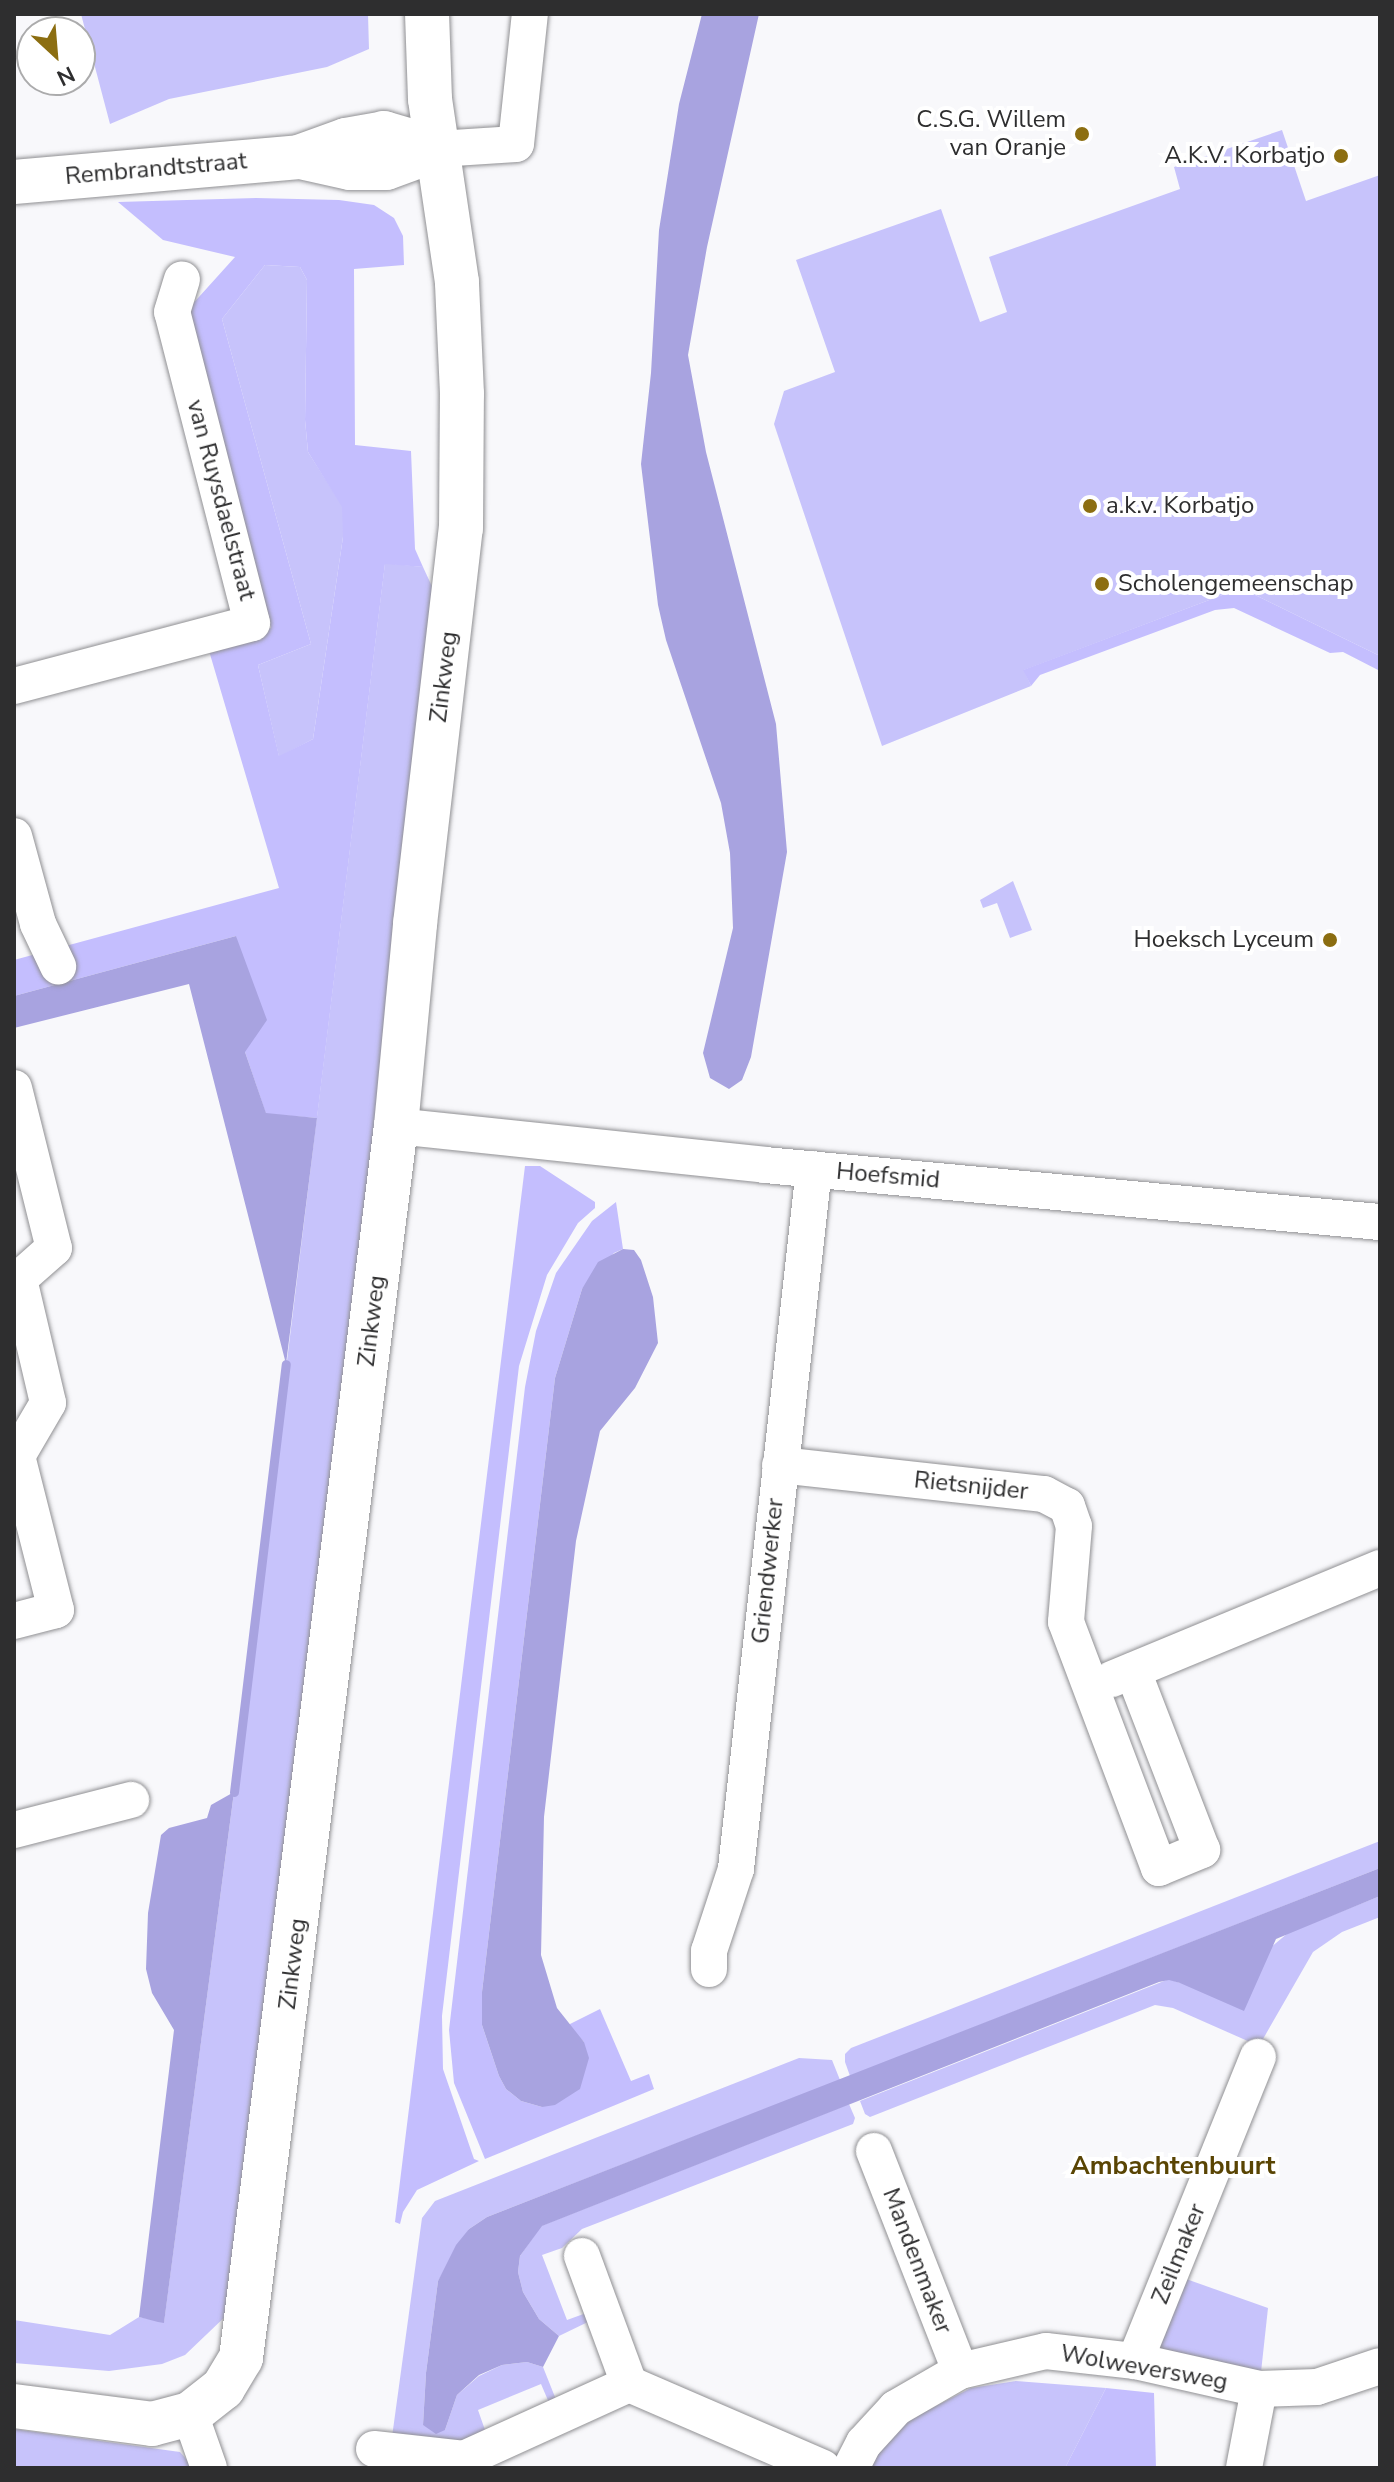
<!DOCTYPE html>
<html>
<head>
<meta charset="utf-8">
<style>
  body { margin:0 }
  #map { position:relative; width:1394px; height:2482px; overflow:hidden; background:#f8f8fb; font-family:"Nunito Sans",sans-serif }
  div>[style] { position:absolute }
  .green>* { inset:0; background:#c7c3fb }
  .forest>* { inset:0; background:#c4befe }
  .water>* { inset:0; background:#a8a3e0 }
  .stream>* { height:9px; margin:-4.5px; padding:0 4.5px; transform-origin:4.5px; border-radius:4.5px; background:#a8a3e0 }
  .roads { filter:drop-shadow(0 0 2px #909093) drop-shadow(0 0 2px #909093) }
  .street>* { height:36px; margin:-18px; padding:0 18px; transform-origin:18px; border-radius:18px; background:#fff }
  .secondary>* { height:44px; margin:-22px; padding:0 22px; transform-origin:22px; border-radius:22px; background:#fff }
  .dots>* { width:22px; height:22px; translate:-50% -50%; box-sizing:border-box; border:4px solid #fff; border-radius:50% }
  span { translate:-50% -50%; white-space:nowrap; text-align:center; line-height:1.15; -webkit-text-stroke:8px #fff; paint-order:stroke }
  .poi-label { font-size:24px; color:#2e2e2f }
  .right { translate:-100% -50%; text-align:right }
  .left { translate:0 -50%; text-align:left }
  .street-label { font-size:24px; color:#2e2e2f }
  .neighbourhood-label { font-size:26px; color:#594403; font-weight:700 }
  .frame { position:absolute; inset:0; border:16px solid #2e2e2f; pointer-events:none }
  .north { position:absolute; left:16px; top:16px; width:80px; height:80px; box-sizing:border-box; background:#fff; border:2px solid #ababac; border-radius:50%; rotate:154deg; font-size:22px; font-weight:700; line-height:32px; text-align:center; color:#2e2e2f }
  .north::after { content:''; display:block; margin:auto; width:28px; height:36px; background:#8c6e11; clip-path:polygon(50% 0,100% 100%,50% 72%,0 100%) }
</style>
</head>
<body>
<div id="map">
  <div class="green">
    <i style="clip-path:polygon(81px 14px,368px 14px,369px 49px,327px 67px,169px 99px,110px 124px)"></i>
    <i style="clip-path:polygon(1282px 130px,1306px 201px,1380px 175px,1380px 656px,1241px 588px,1024px 670px,1031px 686px,882px 746px,774px 424px,784px 391px,835px 372px,796px 260px,941px 209px,980px 322px,1007px 312px,989px 257px,1180px 189px,1174px 167px)"></i>
    <i style="clip-path:polygon(265px 265px,300px 267px,307px 280px,305px 420px,308px 452px,343px 507px,343px 537px,313px 739px,279px 757px,258px 665px,311px 644px,222px 319px)"></i>
    <i style="clip-path:polygon(385px 563px,423px 567px,436px 595px,319px 1611px,229px 2313px,185px 2355px,162px 2364px,109px 2371px,14px 2363px,14px 2320px,110px 2335px,139px 2317px,164px 2322px,234px 1792px)"></i>
    <i style="clip-path:polygon(1013px 881px,1032px 930px,1010px 938px,997px 903px,983px 908px,980px 900px)"></i>
    <i style="clip-path:polygon(1380px 1841px,1380px 1868px,850px 2076px,845px 2062px,845px 2054px,851px 2048px)"></i>
    <i style="clip-path:polygon(1380px 1896px,1380px 1917px,1342px 1932px,1313px 1952px,1259px 2046px,1173px 2008px,1155px 2005px,870px 2117px,865px 2114px,860px 2101px,1159px 1983px,1169px 1979px,1180px 1983px,1270px 1948px,1288px 1933px)"></i>
    <i style="clip-path:polygon(799px 2058px,832px 2060px,840px 2080px,487px 2217px,469px 2229px,438px 2281px,426px 2373px,423px 2425px,445px 2430px,457px 2395px,479px 2376px,502px 2365px,527px 2362px,543px 2367px,557px 2402px,550px 2405px,541px 2384px,478px 2410px,485px 2430px,479px 2442px,392px 2437px,422px 2218px,435px 2201px)"></i>
    <i style="clip-path:polygon(849px 2104px,855px 2118px,853px 2124px,582px 2229px,562px 2248px,542px 2255px,567px 2320px,589px 2312px,592px 2320px,559px 2336px,539px 2319px,523px 2292px,518px 2272px,520px 2256px,541px 2226px)"></i>
    <i style="clip-path:polygon(1172px 2274px,1268px 2308px,1261px 2372px,1141px 2349px)"></i>
    <i style="clip-path:polygon(1016px 2381px,1106px 2388px,1065px 2468px,867px 2468px,897px 2426px,971px 2388px)"></i>
    <i style="clip-path:polygon(14px 2429px,180px 2452px,194px 2468px,14px 2468px)"></i>
  </div>
  <div class="forest">
    <i style="clip-path:polygon(evenodd,256px 198px,339px 200px,374px 205px,394px 218px,403px 236px,404px 265px,354px 269px,355px 445px,411px 451px,415px 549px,423px 567px,385px 564px,317px 1118px,266px 1114px,245px 1052px,236px 936px,14px 996px,14px 960px,279px 888px,207px 644px,271px 628px,189px 308px,235px 257px,163px 240px,118px 202px,256px 198px,265px 265px,300px 267px,307px 280px,305px 420px,308px 452px,342px 507px,343px 537px,313px 739px,279px 756px,258px 665px,311px 644px,222px 319px,265px 265px)"></i>
    <i style="clip-path:polygon(1241px 588px,1380px 656px,1380px 671px,1343px 652px,1330px 653px,1234px 608px,1215px 610px,1040px 675px,1031px 686px,1023px 670px)"></i>
    <i style="clip-path:polygon(525px 1166px,540px 1166px,595px 1202px,595px 1208px,578px 1223px,547px 1275px,519px 1366px,442px 2016px,443px 2069px,474px 2159px,479px 2161px,417px 2190px,403px 2212px,400px 2224px,395px 2222px)"></i>
    <i style="clip-path:polygon(616px 1202px,623px 1249px,614px 1253px,582px 1289px,555px 1378px,482px 1992px,482px 2025px,499px 2076px,506px 2089px,521px 2101px,542px 2107px,584px 2042px,568px 2025px,600px 2009px,631px 2081px,649px 2074px,654px 2089px,485px 2159px,454px 2083px,449px 2030px,525px 1387px,536px 1331px,556px 1273px,592px 1221px)"></i>
    <i style="clip-path:polygon(1106px 2388px,1154px 2393px,1156px 2468px,1065px 2468px)"></i>
  </div>
  <div class="water">
    <i style="clip-path:polygon(702px 14px,759px 14px,707px 247px,688px 355px,706px 452px,776px 724px,787px 852px,751px 1057px,742px 1080px,729px 1089px,710px 1078px,703px 1053px,733px 928px,730px 853px,721px 803px,666px 640px,658px 605px,641px 464px,651px 373px,659px 230px,679px 104px)"></i>
    <i style="clip-path:polygon(236px 936px,267px 1020px,245px 1052px,266px 1113px,317px 1118px,286px 1364px,189px 984px,14px 1028px,14px 996px)"></i>
    <i style="clip-path:polygon(623px 1249px,634px 1250px,641px 1260px,653px 1297px,658px 1343px,635px 1388px,600px 1431px,576px 1541px,544px 1817px,541px 1955px,557px 2008px,584px 2042px,589px 2058px,580px 2089px,555px 2105px,542px 2107px,521px 2101px,506px 2089px,499px 2076px,482px 2025px,482px 1992px,555px 1378px,582px 1289px,598px 1262px)"></i>
    <i style="clip-path:polygon(234px 1792px,164px 2323px,158px 2322px,139px 2317px,174px 2030px,152px 1993px,146px 1969px,148px 1913px,161px 1835px,169px 1828px,207px 1818px,211px 1805px)"></i>
    <i style="clip-path:polygon(1380px 1868px,1380px 1896px,1276px 1939px,1244px 2011px,1180px 1983px,1169px 1980px,1159px 1982px,542px 2226px,520px 2256px,518px 2272px,523px 2292px,539px 2319px,559px 2336px,543px 2367px,527px 2362px,502px 2365px,479px 2375px,457px 2395px,445px 2430px,436px 2434px,423px 2425px,426px 2373px,438px 2281px,456px 2245px,469px 2229px,487px 2217px)"></i>
  </div>
  <div class="stream">
    <i style="left:234px;top:1792px;width:431px;rotate:-83.1deg"></i>
  </div>
  <div class="roads">
    <div class="street">
      <i style="left:438px;top:149px;width:78px;rotate:-3.7deg"></i>
      <i style="left:516px;top:144px;width:131px;rotate:-83.9deg"></i>
      <i style="left:14px;top:686px;width:246px;rotate:-14.8deg"></i>
      <i style="left:252px;top:623px;width:321px;rotate:-104.4deg"></i>
      <i style="left:172px;top:312px;width:34px;rotate:-73deg"></i>
      <i style="left:14px;top:836px;width:91px;rotate:74.7deg"></i>
      <i style="left:38px;top:924px;width:47px;rotate:64.5deg"></i>
      <i style="left:14px;top:1088px;width:165px;rotate:76deg"></i>
      <i style="left:54px;top:1248px;width:47px;rotate:138.5deg"></i>
      <i style="left:19px;top:1279px;width:127px;rotate:76.8deg"></i>
      <i style="left:48px;top:1403px;width:61px;rotate:120.3deg"></i>
      <i style="left:17px;top:1456px;width:159px;rotate:75.8deg"></i>
      <i style="left:56px;top:1610px;width:43px;rotate:165.3deg"></i>
      <i style="left:396px;top:1126px;width:371px;rotate:6deg"></i>
      <i style="left:765px;top:1165px;width:618px;rotate:5.3deg"></i>
      <i style="left:780px;top:1465px;width:266px;rotate:6.3deg"></i>
      <i style="left:1044px;top:1494px;width:26px;rotate:28deg"></i>
      <i style="left:1067px;top:1506px;width:21px;rotate:71deg"></i>
      <i style="left:1074px;top:1526px;width:96px;rotate:94.8deg"></i>
      <i style="left:1066px;top:1622px;width:263px;rotate:69.3deg"></i>
      <i style="left:1159px;top:1868px;width:47px;rotate:-22.7deg"></i>
      <i style="left:1202px;top:1850px;width:192px;rotate:-111.1deg"></i>
      <i style="left:1112px;top:1679px;width:290px;rotate:-22.5deg"></i>
      <i style="left:14px;top:1830px;width:121px;rotate:-14.4deg"></i>
      <i style="left:709px;top:1969px;width:18px;rotate:-90deg"></i>
      <i style="left:709px;top:1951px;width:86px;rotate:-71.8deg"></i>
      <i style="left:736px;top:1869px;width:704px;rotate:-83.64deg"></i>
      <i style="left:874px;top:2151px;width:236px;rotate:68.6deg"></i>
      <i style="left:582px;top:2256px;width:136px;rotate:69.8deg"></i>
      <i style="left:1135px;top:2361px;width:328px;rotate:-68deg"></i>
      <i style="left:190px;top:2414px;width:57px;rotate:70.6deg"></i>
      <i style="left:374px;top:2449px;width:91px;rotate:6.3deg"></i>
      <i style="left:464px;top:2459px;width:181px;rotate:-24.4deg"></i>
      <i style="left:629px;top:2384px;width:211px;rotate:23.4deg"></i>
      <i style="left:851px;top:2468px;width:28px;rotate:-63deg"></i>
      <i style="left:864px;top:2443px;width:47px;rotate:-47.6deg"></i>
      <i style="left:896px;top:2408px;width:74px;rotate:-30deg"></i>
      <i style="left:960px;top:2371px;width:88px;rotate:-13.1deg"></i>
      <i style="left:1046px;top:2351px;width:90px;rotate:6.4deg"></i>
      <i style="left:1135px;top:2361px;width:127px;rotate:12.7deg"></i>
      <i style="left:1259px;top:2389px;width:58px;rotate:-2deg"></i>
      <i style="left:1317px;top:2387px;width:66px;rotate:-18.4deg"></i>
      <i style="left:1244px;top:2468px;width:80px;rotate:-79.2deg"></i>
    </div>
    <div class="secondary">
      <i style="left:305px;top:158px;width:46px;rotate:12.5deg"></i>
      <i style="left:350px;top:168px;width:36px"></i>
      <i style="left:386px;top:168px;width:55px;rotate:-20.1deg"></i>
      <i style="left:14px;top:182px;width:286px;rotate:-5deg"></i>
      <i style="left:299px;top:157px;width:50px;rotate:-19.9deg"></i>
      <i style="left:346px;top:140px;width:39px;rotate:-10deg"></i>
      <i style="left:384px;top:133px;width:56px;rotate:16.5deg"></i>
      <i style="left:14px;top:2406px;width:139px;rotate:7.4deg"></i>
      <i style="left:152px;top:2424px;width:39px;rotate:-15deg"></i>
      <i style="left:190px;top:2414px;width:42px;rotate:-38.2deg"></i>
      <i style="left:223px;top:2388px;width:35px;rotate:-59deg"></i>
      <i style="left:241px;top:2358px;width:1242px;rotate:-82.83deg"></i>
      <i style="left:396px;top:1126px;width:203px;rotate:-84.6deg"></i>
      <i style="left:415px;top:924px;width:399px;rotate:-83.4deg"></i>
      <i style="left:461px;top:528px;width:134px;rotate:-89.6deg"></i>
      <i style="left:462px;top:394px;width:112px;rotate:-92.6deg"></i>
      <i style="left:457px;top:282px;width:185px;rotate:-98.4deg"></i>
      <i style="left:430px;top:99px;width:85px;rotate:-92deg"></i>
    </div>
  </div>
  <div class="dots">
    <i style="left:1082px;top:134px;background:#8c6e11"></i>
    <i style="left:1341px;top:156px;background:#8c6e11"></i>
    <i style="left:1090px;top:506px;background:#8c6e11"></i>
    <i style="left:1102px;top:584px;background:#8c6e11"></i>
    <i style="left:1330px;top:940px;background:#8c6e11"></i>
  </div>
  <div class="poi-label">
    <span class="right" style="left:1066px;top:134px">C.S.G. Willem<br>van Oranje</span>
    <span class="right" style="left:1325px;top:156px">A.K.V. Korbatjo</span>
    <span class="left" style="left:1106px;top:506px">a.k.v. Korbatjo</span>
    <span class="left" style="left:1118px;top:584px">Scholengemeenschap</span>
    <span class="right" style="left:1314px;top:940px">Hoeksch Lyceum</span>
  </div>
  <div class="street-label">
    <span style="left:156px;top:169px;rotate:-5deg">Rembrandtstraat</span>
    <span style="left:221px;top:500px;rotate:75deg">van Ruysdaelstraat</span>
    <span style="left:444px;top:677px;rotate:-83deg">Zinkweg</span>
    <span style="left:888px;top:1176px;rotate:5deg">Hoefsmid</span>
    <span style="left:372px;top:1321px;rotate:-83deg">Zinkweg</span>
    <span style="left:971px;top:1486px;rotate:6deg">Rietsnijder</span>
    <span style="left:768px;top:1571px;rotate:-84deg">Griendwerker</span>
    <span style="left:293px;top:1964px;rotate:-83deg">Zinkweg</span>
    <span style="left:1179px;top:2254px;rotate:-68deg">Zeilmaker</span>
    <span style="left:917px;top:2261px;rotate:69deg">Mandenmaker</span>
    <span style="left:1144px;top:2368px;rotate:10deg">Wolweversweg</span>
  </div>
  <div class="neighbourhood-label">
    <span style="left:1173px;top:2166px">Ambachtenbuurt</span>
  </div>
  <div class="frame"></div>
  <div class="north">N</div>
</div>
</body>
</html>
